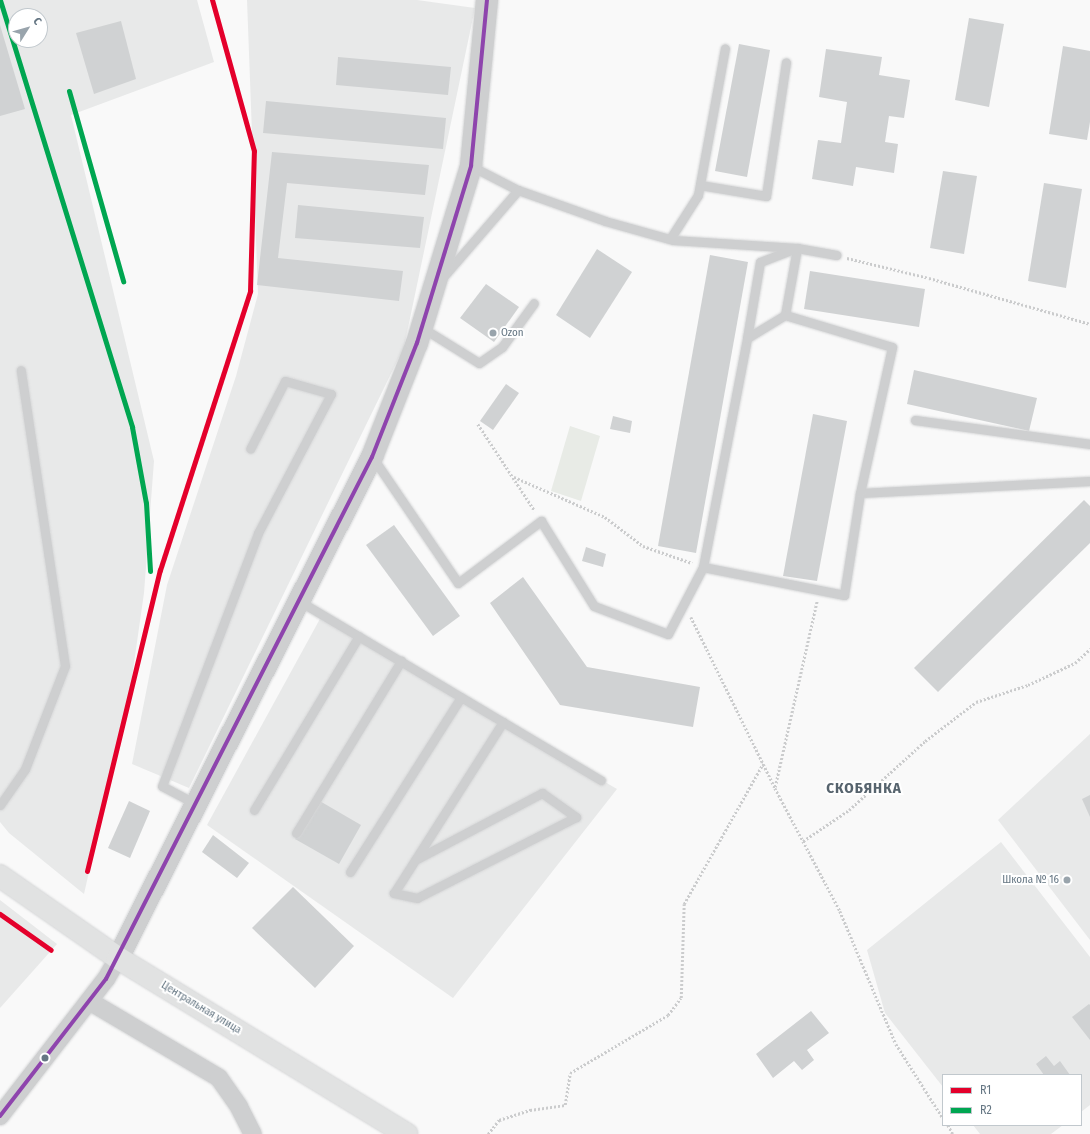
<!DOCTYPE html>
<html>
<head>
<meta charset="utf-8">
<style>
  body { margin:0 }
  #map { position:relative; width:1090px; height:1134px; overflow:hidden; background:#f9f9f9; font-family:"Fira Sans Condensed",sans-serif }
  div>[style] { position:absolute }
  .built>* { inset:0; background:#e8e9e9 }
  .green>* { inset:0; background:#e8ebe6 }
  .building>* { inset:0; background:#d0d2d3 }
  .path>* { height:2.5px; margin-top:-1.25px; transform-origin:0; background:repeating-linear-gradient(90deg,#cbcccd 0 2px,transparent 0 4px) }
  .roads { filter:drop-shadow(0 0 1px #d5d6d7) drop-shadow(0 0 1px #d5d6d7) }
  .service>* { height:9px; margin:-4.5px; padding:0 4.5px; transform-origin:4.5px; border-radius:4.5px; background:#cecfd0 }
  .minor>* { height:18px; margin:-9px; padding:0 9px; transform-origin:9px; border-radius:9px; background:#cecfd0 }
  .tertiary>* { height:22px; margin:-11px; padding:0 11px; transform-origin:11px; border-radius:11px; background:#cecfd0 }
  .secondary>* { height:22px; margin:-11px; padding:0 11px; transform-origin:11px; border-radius:11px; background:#e1e2e2 }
  .bus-1>* { height:4px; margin:-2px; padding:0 2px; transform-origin:2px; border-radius:2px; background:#8e44ad }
  .rail-1>* { height:5px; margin:-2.5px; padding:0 2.5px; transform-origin:2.5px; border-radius:2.5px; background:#e4002b }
  .rail-2>* { height:5px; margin:-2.5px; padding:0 2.5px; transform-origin:2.5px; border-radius:2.5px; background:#00a651 }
  .dots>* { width:11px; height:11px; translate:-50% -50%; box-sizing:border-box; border:2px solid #fff; border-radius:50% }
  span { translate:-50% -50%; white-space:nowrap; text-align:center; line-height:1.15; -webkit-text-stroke:4px #fff; paint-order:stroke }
  .poi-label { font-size:11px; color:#657683 }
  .left { translate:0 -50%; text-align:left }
  .right { translate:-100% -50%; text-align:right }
  .street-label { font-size:11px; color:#657683 }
  .district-label { font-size:15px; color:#57646e; font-weight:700; letter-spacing:1px }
  .legend { position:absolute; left:942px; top:1074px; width:140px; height:52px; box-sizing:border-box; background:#fff; border:1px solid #c1c8cd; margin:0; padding:5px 7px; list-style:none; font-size:12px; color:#657683 }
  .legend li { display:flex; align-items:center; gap:8px; height:20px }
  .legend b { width:20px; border:1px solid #c1c8cd }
  .north { position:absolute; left:8px; top:8px; width:40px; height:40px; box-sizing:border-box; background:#fff; border:1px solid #c1c8cd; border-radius:50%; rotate:53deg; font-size:11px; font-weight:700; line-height:16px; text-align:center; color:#657683 }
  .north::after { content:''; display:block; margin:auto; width:14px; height:18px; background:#99a4ac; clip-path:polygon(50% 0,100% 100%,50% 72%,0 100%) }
</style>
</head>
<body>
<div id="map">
  <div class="built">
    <i style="clip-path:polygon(evenodd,0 0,197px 0,214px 62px,71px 115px,154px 461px,144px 593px,130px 691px,84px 894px,9px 833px,0 822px,0 0,16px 16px,40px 16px,40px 40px,16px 40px,16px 16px)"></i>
    <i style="clip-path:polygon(247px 0,417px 0,475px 8px,404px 347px,189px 788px,132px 764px,167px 585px,236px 376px,258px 294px)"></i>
    <i style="clip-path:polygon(321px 617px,617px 789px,453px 998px,207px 825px)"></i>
    <i style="clip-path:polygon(1090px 734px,1090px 940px,998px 820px)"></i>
    <i style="clip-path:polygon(1001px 842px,1090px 957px,1090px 1105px,1081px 1112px,1081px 1075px,943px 1075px,943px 1087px,885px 1013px,867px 950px)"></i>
    <i style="clip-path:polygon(0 900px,57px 944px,0 1008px)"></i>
    <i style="clip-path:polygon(973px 1125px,1063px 1125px,1051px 1134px,980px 1134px)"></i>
  </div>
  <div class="green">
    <i style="clip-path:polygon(570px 426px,600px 436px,581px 501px,551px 491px)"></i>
  </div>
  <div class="building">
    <i style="clip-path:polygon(969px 18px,1004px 24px,989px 107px,955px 100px)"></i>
    <i style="clip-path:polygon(121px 21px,136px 79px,94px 94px,76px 33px)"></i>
    <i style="clip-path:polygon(0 25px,25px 109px,0 116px)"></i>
    <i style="clip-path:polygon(739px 44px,770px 50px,747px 177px,715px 171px)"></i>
    <i style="clip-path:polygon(1063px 46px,1090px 51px,1090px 122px,1087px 140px,1049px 134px)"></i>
    <i style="clip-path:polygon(826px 49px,882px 57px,879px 75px,910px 80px,904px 118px,889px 116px,885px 142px,898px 144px,894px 173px,856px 167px,853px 186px,812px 179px,818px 140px,841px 143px,847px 102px,819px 97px)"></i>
    <i style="clip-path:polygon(338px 57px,451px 67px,448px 95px,336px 85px)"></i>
    <i style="clip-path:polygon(266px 101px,446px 118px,443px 149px,263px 133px)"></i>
    <i style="clip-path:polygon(272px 152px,429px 165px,425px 195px,287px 183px,278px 258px,403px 271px,399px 301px,257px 285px)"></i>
    <i style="clip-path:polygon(943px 171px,977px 176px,964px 254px,930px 248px)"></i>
    <i style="clip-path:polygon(1044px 183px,1082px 189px,1066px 288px,1028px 281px)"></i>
    <i style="clip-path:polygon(298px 205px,424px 217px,420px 248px,295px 238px)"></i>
    <i style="clip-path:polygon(597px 249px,632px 272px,590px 338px,556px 315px)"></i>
    <i style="clip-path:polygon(710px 255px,748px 262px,696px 553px,658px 546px)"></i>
    <i style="clip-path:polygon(810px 271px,925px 289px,919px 327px,804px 309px)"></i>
    <i style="clip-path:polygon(486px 284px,519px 307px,494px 342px,460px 318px)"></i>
    <i style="clip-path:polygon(914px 370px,1037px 398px,1029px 431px,907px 404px)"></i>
    <i style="clip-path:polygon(506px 384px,519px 393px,493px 430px,480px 421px)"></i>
    <i style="clip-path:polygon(813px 414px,847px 421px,817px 581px,783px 576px)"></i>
    <i style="clip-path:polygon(613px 416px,632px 421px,630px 433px,610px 429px)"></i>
    <i style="clip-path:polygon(1084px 500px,1090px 506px,1090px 543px,938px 692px,914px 668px)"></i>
    <i style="clip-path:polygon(394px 525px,460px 616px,433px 636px,366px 545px)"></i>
    <i style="clip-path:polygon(586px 547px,606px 554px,603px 567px,582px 561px)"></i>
    <i style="clip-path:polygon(523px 577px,587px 667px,700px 687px,693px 727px,560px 705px,490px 603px)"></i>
    <i style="clip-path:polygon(1090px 795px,1090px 817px,1082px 799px)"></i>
    <i style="clip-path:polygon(318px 800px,361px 825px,339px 864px,295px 839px)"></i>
    <i style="clip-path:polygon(129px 801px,150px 811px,130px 858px,108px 848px)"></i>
    <i style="clip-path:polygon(213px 835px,249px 863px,237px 878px,202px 852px)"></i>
    <i style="clip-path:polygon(293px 887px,354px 946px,315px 988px,252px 928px)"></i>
    <i style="clip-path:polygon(1089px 1004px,1090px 1005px,1090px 1040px,1072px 1017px)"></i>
    <i style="clip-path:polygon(811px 1011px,829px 1033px,807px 1050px,814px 1060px,802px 1070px,794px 1061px,773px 1078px,756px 1054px)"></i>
    <i style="clip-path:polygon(1046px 1056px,1054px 1066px,1060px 1061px,1070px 1075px,1044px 1075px,1036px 1064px)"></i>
  </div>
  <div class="path">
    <i style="left:847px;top:258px;width:84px;rotate:13.7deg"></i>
    <i style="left:929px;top:278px;width:167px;rotate:15.9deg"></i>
    <i style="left:478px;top:424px;width:104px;rotate:56.8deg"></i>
    <i style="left:514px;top:477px;width:99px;rotate:23.7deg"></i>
    <i style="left:605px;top:517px;width:48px;rotate:37.3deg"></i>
    <i style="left:643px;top:546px;width:52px;rotate:19.1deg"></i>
    <i style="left:691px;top:617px;width:191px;rotate:63.8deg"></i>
    <i style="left:775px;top:788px;width:139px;rotate:62.1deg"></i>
    <i style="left:840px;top:911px;width:144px;rotate:67.2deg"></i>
    <i style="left:896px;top:1044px;width:88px;rotate:57.6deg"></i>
    <i style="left:775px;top:787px;width:191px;rotate:-77.3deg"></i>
    <i style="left:803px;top:841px;width:55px;rotate:-34deg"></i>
    <i style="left:849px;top:810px;width:103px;rotate:-42.2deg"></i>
    <i style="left:925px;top:741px;width:64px;rotate:-37.4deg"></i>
    <i style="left:976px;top:702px;width:55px;rotate:-18.1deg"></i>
    <i style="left:1028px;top:685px;width:52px;rotate:-25.1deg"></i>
    <i style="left:1075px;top:663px;width:21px;rotate:-43deg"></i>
    <i style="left:948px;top:1125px;width:10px;rotate:61deg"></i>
    <i style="left:488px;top:1134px;width:18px;rotate:-52deg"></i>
    <i style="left:499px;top:1120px;width:33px;rotate:-18deg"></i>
    <i style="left:530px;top:1110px;width:35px;rotate:-8deg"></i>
    <i style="left:565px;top:1105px;width:32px;rotate:-81deg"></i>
    <i style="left:570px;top:1073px;width:114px;rotate:-30.6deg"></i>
    <i style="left:668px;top:1015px;width:21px;rotate:-53deg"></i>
    <i style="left:681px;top:998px;width:94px;rotate:-88.2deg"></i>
    <i style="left:684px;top:904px;width:161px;rotate:-60.6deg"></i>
  </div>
  <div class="roads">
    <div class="service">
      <i style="left:471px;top:166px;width:53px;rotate:27.1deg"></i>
      <i style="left:518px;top:190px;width:92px;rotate:19.6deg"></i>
      <i style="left:605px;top:221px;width:71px;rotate:15.6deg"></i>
      <i style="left:673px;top:240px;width:124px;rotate:3.7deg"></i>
      <i style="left:797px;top:248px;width:40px;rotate:10deg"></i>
      <i style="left:700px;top:185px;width:67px;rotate:9.5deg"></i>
      <i style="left:766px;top:196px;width:135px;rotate:-81.5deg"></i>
      <i style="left:670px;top:239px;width:52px;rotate:-57.5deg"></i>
      <i style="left:698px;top:195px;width:149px;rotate:-79.6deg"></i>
      <i style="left:443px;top:277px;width:115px;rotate:-49.2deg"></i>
      <i style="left:785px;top:315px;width:68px;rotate:-79.8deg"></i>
      <i style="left:421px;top:327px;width:68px;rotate:31.8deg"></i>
      <i style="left:479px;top:363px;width:28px;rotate:-35deg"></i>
      <i style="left:502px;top:347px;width:54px;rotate:-54deg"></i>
      <i style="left:915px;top:420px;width:177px;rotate:7.8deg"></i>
      <i style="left:373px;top:458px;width:151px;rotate:55.8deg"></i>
      <i style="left:458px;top:583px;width:104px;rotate:-36.8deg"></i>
      <i style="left:541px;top:521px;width:100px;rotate:58.1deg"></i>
      <i style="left:594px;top:606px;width:79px;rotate:20.7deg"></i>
      <i style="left:668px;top:634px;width:76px;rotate:-62.4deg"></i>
      <i style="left:703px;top:567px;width:233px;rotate:-79.1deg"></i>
      <i style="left:860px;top:493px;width:230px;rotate:-3deg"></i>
      <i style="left:703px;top:567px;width:144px;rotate:11.2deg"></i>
      <i style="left:844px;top:595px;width:103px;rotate:-81.1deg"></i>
      <i style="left:860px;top:493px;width:149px;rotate:-77.6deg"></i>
      <i style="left:892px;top:347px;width:112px;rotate:-163.3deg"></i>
      <i style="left:785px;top:315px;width:44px;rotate:148.8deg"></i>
      <i style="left:747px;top:338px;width:77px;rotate:-80.3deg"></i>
      <i style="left:760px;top:262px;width:40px;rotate:-21deg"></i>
      <i style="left:299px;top:601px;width:351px;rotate:30.7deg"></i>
      <i style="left:196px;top:804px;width:38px;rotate:-152deg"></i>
      <i style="left:162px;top:786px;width:271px;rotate:-69.2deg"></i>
      <i style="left:258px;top:533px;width:157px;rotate:-62.3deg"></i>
      <i style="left:331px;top:394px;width:48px;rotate:-164.2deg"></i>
      <i style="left:285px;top:381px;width:76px;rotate:117.2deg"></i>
      <i style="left:0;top:805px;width:44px;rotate:-55.2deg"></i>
      <i style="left:25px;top:769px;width:110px;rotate:-68.8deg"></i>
      <i style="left:65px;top:666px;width:299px;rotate:-98.5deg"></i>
      <i style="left:254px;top:810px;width:203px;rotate:-58.9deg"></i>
      <i style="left:296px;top:833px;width:202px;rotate:-58.6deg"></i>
      <i style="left:415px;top:860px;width:144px;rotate:-27.8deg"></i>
      <i style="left:542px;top:793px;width:42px;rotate:35.2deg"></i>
      <i style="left:576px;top:817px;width:178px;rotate:153deg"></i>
      <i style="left:417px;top:898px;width:24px;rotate:-168deg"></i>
      <i style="left:394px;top:893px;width:203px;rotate:-57.5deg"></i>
      <i style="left:350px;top:872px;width:207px;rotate:-57.6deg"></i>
    </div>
    <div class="minor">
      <i style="left:89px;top:1001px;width:151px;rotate:30.6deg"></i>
      <i style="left:219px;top:1078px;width:35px;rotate:55deg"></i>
      <i style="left:239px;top:1107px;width:30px;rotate:63deg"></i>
      <i style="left:0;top:1116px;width:173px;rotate:-52.3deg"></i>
      <i style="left:106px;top:979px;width:24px;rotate:-60deg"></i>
    </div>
    <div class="tertiary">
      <i style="left:118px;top:958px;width:562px;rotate:-63.12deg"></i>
      <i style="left:372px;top:457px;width:123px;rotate:-68.5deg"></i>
      <i style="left:417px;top:343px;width:185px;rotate:-73deg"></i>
      <i style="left:471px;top:166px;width:167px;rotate:-84.5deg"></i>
    </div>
    <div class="secondary">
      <i style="left:0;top:876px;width:144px;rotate:34.8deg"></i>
      <i style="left:118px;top:958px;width:338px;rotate:31.4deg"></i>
    </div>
  </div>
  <div class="bus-1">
    <i style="left:0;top:1116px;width:173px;rotate:-52.3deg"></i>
    <i style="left:106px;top:979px;width:586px;rotate:-63deg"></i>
    <i style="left:372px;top:457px;width:123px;rotate:-68.5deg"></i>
    <i style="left:417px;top:343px;width:185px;rotate:-73deg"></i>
    <i style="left:471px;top:166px;width:167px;rotate:-84.5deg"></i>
  </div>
  <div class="rail-1">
    <i style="left:87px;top:871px;width:310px;rotate:-76.4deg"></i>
    <i style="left:160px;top:570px;width:293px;rotate:-72.1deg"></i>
    <i style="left:250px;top:291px;width:140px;rotate:-88.4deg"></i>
    <i style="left:254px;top:151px;width:157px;rotate:-105.5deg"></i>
    <i style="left:0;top:914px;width:62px;rotate:35.2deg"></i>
  </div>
  <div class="rail-2">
    <i style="left:0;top:0;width:447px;rotate:72.8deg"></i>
    <i style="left:132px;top:427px;width:77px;rotate:79.6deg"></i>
    <i style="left:146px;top:503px;width:68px;rotate:86.6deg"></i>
    <i style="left:69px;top:91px;width:198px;rotate:74.1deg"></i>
  </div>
  <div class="dots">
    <i style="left:493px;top:333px;background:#99a4ac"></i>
    <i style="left:1067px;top:880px;background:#99a4ac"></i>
    <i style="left:45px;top:1058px;background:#657683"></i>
  </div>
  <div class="poi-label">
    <span class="left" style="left:501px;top:333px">Ozon</span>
    <span class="right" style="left:1059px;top:880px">Школа № 16</span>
  </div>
  <div class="street-label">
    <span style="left:201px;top:1008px;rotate:31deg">Центральная улица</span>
  </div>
  <div class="district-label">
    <span style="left:864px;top:789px">СКОБЯНКА</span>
  </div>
  <ul class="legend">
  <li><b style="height:5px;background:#e4002b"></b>R1</li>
  <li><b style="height:5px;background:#00a651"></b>R2</li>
  </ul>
  <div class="north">С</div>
</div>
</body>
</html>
